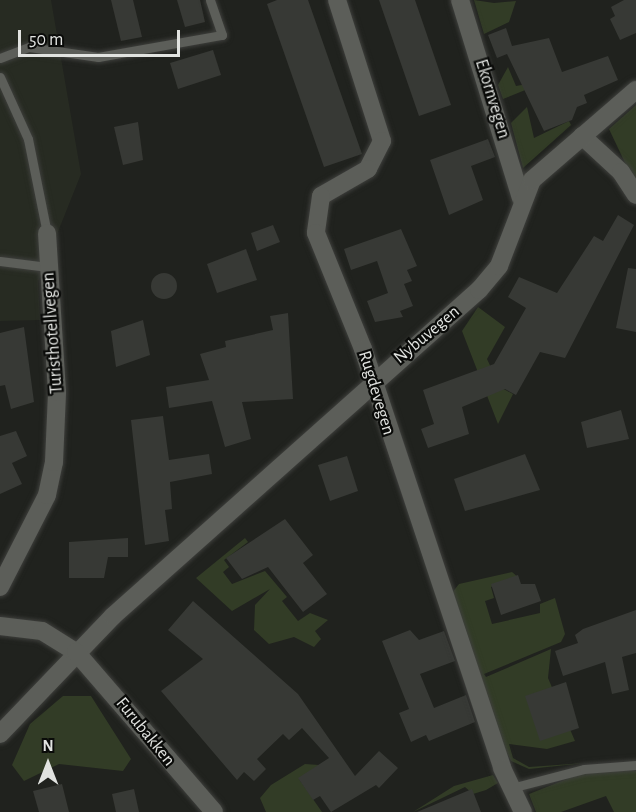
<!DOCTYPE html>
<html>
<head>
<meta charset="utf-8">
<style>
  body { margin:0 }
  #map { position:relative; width:636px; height:812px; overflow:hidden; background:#20221e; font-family:"Alegreya Sans",sans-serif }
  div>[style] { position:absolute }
  .built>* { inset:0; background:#272b22 }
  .green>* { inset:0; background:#323c26 }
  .building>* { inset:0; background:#373935 }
  .round { border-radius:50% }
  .roads { filter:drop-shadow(0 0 2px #3e3f3c) drop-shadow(0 0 2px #3e3f3c) }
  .lane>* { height:9px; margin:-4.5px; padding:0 4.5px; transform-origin:4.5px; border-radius:4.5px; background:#5c5e59 }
  .street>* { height:18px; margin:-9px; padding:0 9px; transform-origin:9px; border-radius:9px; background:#5c5e59 }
  .secondary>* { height:18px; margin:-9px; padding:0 9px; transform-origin:9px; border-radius:9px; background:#5c5e59 }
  span { translate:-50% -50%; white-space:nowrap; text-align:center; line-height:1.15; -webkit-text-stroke:4.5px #0a0b09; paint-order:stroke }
  .street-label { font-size:18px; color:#e1e3e0 }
  .north { position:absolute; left:18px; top:734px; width:60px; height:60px; -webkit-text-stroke:4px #0a0b09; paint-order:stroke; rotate:0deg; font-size:16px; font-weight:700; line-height:24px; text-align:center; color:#e1e3e0 }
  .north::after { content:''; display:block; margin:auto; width:21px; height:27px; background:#e1e3e0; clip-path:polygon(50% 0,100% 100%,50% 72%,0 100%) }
  .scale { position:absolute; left:18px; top:30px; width:162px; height:27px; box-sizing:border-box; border:3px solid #e1e3e0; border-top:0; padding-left:8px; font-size:18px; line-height:21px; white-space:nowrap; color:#e1e3e0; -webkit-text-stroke:4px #0a0b09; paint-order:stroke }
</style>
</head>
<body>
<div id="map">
  <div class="built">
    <i style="clip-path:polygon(0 0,51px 0,81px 174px,38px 282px,40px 320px,0 321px)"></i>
  </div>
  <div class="green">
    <i style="clip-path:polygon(474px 0,494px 3px,516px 1px,509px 22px,484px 34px)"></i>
    <i style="clip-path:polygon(508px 67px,516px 86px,550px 80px,503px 99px,498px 85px)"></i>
    <i style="clip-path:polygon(636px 105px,636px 186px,609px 129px)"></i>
    <i style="clip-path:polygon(527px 107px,534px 138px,569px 121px,571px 125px,523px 168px,511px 123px)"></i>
    <i style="clip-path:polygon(478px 307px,505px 327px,487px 359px,500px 387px,513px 394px,498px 424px,462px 331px)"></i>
    <i style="clip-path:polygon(245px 538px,248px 542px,224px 560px,229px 567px,223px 572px,232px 584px,265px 571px,287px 597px,282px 601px,298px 621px,310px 613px,328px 620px,315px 631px,321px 639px,314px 647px,294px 637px,269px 644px,254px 630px,255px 605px,270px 589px,232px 611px,196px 578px)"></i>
    <i style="clip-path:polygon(512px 572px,519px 578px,491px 587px,494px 598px,485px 601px,492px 624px,540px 613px,540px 604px,555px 598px,565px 634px,561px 642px,484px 674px,486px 677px,551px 649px,548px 678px,575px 741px,547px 749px,509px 744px,513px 758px,529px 767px,585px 763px,529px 769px,511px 761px,506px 751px,451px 594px,459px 584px)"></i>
    <i style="clip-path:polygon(63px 696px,91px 696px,131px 759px,123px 771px,59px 764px,24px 781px,12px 765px,30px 724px)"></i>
    <i style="clip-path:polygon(305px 764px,319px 765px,299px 779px,322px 812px,266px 812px,260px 798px,271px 785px)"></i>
    <i style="clip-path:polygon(614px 769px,636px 771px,636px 812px,614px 812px,606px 796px,561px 812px,536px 812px,529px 794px,582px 773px)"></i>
    <i style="clip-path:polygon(493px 775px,498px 783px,486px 790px,473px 794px,465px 787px,413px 812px,454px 786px)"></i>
  </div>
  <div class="building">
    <i style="clip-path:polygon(111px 0,133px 0,142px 37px,121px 41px)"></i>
    <i style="clip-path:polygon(177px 0,200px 0,205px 22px,185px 27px)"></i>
    <i style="clip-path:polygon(277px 0,308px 0,362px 154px,324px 167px,267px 4px)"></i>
    <i style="clip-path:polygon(379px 0,415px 0,451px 105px,419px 116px)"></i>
    <i style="clip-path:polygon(624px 0,636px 0,636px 33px,620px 40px,610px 19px,615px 16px,611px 7px)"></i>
    <i style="clip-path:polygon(506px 28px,512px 46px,549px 38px,562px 72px,608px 56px,618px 80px,584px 95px,587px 103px,577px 107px,572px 120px,544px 131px,507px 54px,497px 58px,488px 35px)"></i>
    <i style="clip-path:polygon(213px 50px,221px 75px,178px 89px,170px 63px)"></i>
    <i style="clip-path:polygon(138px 122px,143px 160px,123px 165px,114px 127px)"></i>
    <i style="clip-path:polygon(488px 139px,495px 157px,471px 166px,483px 200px,449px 215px,430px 160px)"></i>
    <i style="clip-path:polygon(618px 215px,634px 225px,565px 358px,540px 352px,516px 395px,505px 389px,462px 407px,469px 434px,428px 448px,421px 429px,434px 424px,423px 390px,494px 364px,526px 308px,508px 297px,519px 277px,557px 293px,594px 236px,603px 241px)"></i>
    <i style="clip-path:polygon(273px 225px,280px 242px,257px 251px,251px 233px)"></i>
    <i style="clip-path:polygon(401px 229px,417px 266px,407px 270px,412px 281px,404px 284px,413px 306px,400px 311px,403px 317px,375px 322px,367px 301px,388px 293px,377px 261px,351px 270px,344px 249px)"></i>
    <i style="clip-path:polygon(246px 249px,257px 280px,217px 293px,207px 264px)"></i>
    <i style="clip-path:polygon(628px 268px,636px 269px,636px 332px,616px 328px)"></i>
    <i class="round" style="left:151px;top:273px;width:26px;height:26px"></i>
    <i style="clip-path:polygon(288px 313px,293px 399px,242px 402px,251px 439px,225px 447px,212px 401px,169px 408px,166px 387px,209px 380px,200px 354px,226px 347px,225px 341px,273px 330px,270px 316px)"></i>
    <i style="clip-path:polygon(143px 320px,150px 355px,116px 367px,111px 331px)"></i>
    <i style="clip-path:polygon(24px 327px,34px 402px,11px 409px,5px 385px,0 386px,0 333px)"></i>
    <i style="clip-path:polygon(621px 410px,629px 439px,587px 448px,581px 422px)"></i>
    <i style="clip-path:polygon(163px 416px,169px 460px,209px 454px,212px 474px,170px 482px,172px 509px,165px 510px,169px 541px,145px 545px,131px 420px)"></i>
    <i style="clip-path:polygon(16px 431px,27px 456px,12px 463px,22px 484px,0 494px,0 436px)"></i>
    <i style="clip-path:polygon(525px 454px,540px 490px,465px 511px,454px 479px)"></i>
    <i style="clip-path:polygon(347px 456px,358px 491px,330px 501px,318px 465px)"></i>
    <i style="clip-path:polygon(285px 519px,313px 555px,303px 563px,327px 594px,303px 612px,268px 567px,242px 579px,226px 558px)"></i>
    <i style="clip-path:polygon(128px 538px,128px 557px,108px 557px,104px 578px,69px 578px,69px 542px)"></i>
    <i style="clip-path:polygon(518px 575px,521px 584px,535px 584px,541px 601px,501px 615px,491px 584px)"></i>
    <i style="clip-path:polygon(193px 601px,298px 694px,355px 776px,379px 751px,398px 768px,379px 788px,376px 785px,331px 812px,320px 796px,313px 800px,298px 778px,329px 758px,302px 728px,289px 740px,283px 734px,257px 759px,266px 769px,254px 781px,244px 772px,237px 780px,161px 691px,203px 659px,168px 630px)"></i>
    <i style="clip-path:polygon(636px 610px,636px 653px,622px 657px,629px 690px,612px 694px,605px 662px,563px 676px,555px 651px,578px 643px,575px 635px,583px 629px)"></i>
    <i style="clip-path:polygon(410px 630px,419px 640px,444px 631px,455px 661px,420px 674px,434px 708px,466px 695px,475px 722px,429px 741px,426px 735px,411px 742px,399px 713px,409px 709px,382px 641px)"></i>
    <i style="clip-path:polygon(566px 682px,579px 728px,540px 741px,525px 696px)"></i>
    <i style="clip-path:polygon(62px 784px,69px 812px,39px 812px,33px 791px)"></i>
    <i style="clip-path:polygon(134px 789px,139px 812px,116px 812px,112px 794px)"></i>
    <i style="clip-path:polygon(472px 789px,481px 812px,417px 812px)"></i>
  </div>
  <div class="roads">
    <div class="lane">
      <i style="left:0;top:58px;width:31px;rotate:-21deg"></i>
      <i style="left:29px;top:47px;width:70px;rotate:8.2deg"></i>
      <i style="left:98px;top:57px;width:126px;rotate:-10.1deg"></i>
      <i style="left:222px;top:35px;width:37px;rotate:-109deg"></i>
      <i style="left:0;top:77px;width:68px;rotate:65.7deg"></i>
      <i style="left:28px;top:139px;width:96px;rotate:78.6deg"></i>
      <i style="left:0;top:261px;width:48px;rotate:7.1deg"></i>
      <i style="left:511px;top:788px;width:75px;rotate:-14.6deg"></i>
      <i style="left:584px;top:769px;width:52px;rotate:-4.4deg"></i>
    </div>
    <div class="street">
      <i style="left:337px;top:0;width:148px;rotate:72.3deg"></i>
      <i style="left:382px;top:141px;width:31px;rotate:117deg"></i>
      <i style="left:368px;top:169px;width:54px;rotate:150.1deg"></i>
      <i style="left:321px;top:196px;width:37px;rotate:98deg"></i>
      <i style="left:316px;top:233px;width:125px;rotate:67.9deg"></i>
      <i style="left:363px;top:349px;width:441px;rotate:71.6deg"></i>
      <i style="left:502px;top:768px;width:49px;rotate:64.5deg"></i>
      <i style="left:460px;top:0;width:207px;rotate:72.9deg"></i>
      <i style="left:582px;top:136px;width:53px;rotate:42.7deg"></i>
      <i style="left:621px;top:172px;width:27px;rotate:57deg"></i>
      <i style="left:0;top:587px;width:103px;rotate:-62.9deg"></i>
      <i style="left:47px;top:495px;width:34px;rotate:-78deg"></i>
      <i style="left:54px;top:462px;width:70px;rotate:-87.5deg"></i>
      <i style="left:57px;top:392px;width:159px;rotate:-93.6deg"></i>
      <i style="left:0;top:734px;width:163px;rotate:-46.2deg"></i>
      <i style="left:113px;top:616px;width:490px;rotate:-41.7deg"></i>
      <i style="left:479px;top:290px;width:31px;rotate:-50deg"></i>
      <i style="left:499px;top:266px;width:92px;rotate:-69deg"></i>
      <i style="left:532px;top:180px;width:138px;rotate:-40.9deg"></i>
    </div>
    <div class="secondary">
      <i style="left:0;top:626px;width:42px;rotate:6.8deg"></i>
      <i style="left:42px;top:631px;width:40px;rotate:32deg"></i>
      <i style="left:76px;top:652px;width:211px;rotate:49.2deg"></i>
    </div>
  </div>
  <div class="street-label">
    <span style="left:492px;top:99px;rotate:73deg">Ekornvegen</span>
    <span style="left:53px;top:333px;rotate:-94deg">Turisthotellvegen</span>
    <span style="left:427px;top:335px;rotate:-40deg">Nybuvegen</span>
    <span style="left:376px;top:393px;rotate:73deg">Rugdevegen</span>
    <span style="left:145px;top:732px;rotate:51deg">Furubakken</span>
  </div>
  <div class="north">N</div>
  <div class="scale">50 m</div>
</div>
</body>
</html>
